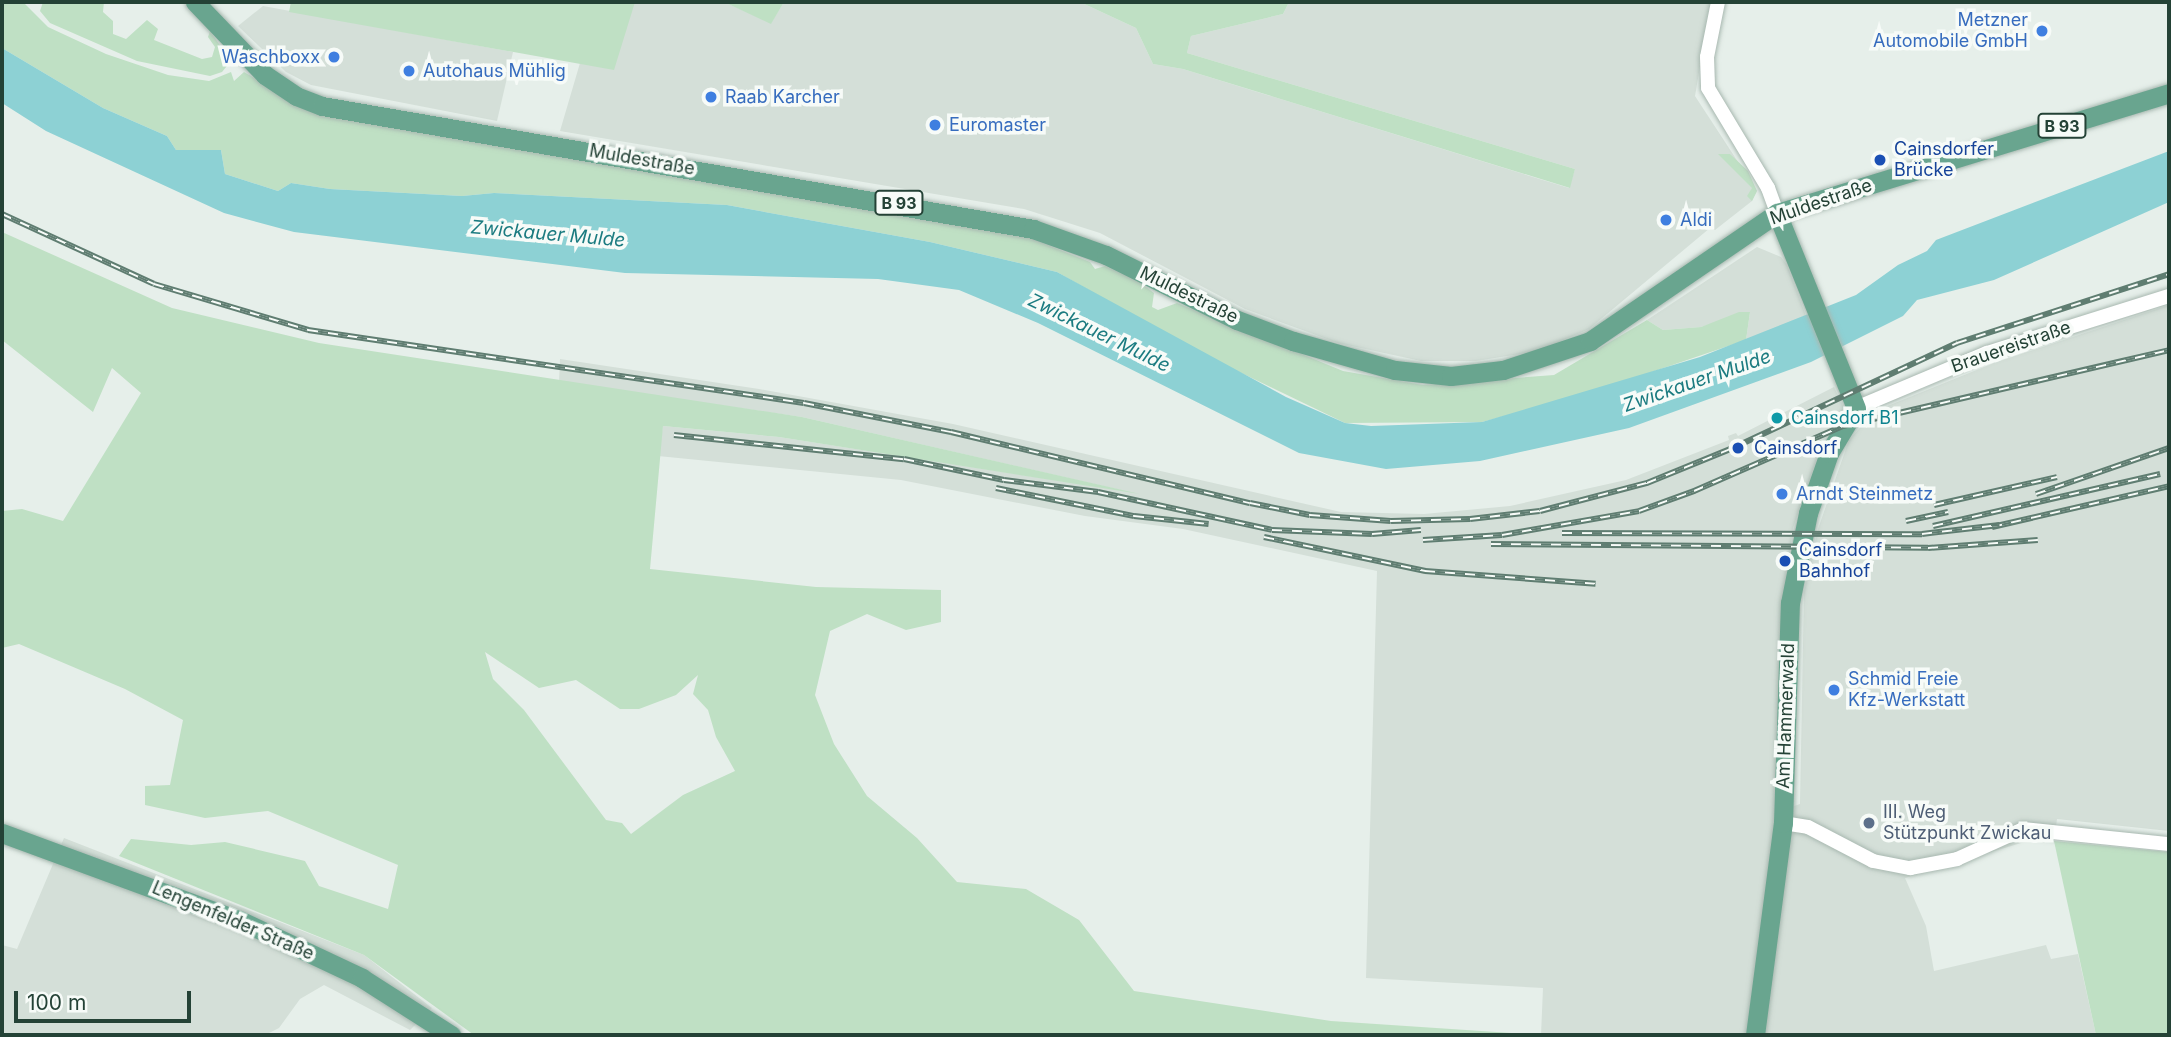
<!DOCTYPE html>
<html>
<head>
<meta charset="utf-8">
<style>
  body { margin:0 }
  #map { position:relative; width:2171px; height:1037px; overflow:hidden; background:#e6efea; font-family:Inter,sans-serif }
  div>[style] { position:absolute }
  .built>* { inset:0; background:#d4dfd8 }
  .green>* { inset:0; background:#bfe0c4 }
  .water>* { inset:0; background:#8dd1d4 }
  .roads { filter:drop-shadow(0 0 2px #a8b8b0) drop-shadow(0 0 2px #a8b8b0) }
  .minor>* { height:14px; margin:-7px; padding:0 7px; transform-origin:7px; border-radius:7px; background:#fff }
  .major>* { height:19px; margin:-9.5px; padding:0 9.5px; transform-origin:9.5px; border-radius:9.5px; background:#69a58f }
  .rail>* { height:6px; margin-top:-3px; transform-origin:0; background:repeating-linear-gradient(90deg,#f7fbf8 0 10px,#5f7d71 0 20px); box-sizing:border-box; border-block:2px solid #5f7d71 }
  .dots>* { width:19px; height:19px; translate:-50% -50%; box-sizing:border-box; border:4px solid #f7fbf8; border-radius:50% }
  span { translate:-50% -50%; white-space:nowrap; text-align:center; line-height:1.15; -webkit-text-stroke:7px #f7fbf8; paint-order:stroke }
  .shield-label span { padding:2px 5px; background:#f7fbf8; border:2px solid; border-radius:5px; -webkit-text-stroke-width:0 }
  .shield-label { font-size:16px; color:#244236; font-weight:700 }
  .shop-label { font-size:18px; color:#366cbe }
  .right { translate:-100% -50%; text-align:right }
  .left { translate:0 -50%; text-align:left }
  .transit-label { font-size:18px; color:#164399 }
  .street-label { font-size:18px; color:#244236 }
  .culture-label { font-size:18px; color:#0d838f }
  .service-label { font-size:18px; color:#4e5e75 }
  .water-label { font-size:19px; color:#1b7b80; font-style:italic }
  .frame { position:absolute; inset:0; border:4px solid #244236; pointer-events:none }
  .scale { position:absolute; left:14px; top:991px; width:177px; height:32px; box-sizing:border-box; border:4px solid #244236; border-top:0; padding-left:9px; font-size:21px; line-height:24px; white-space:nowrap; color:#244236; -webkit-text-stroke:5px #f7fbf8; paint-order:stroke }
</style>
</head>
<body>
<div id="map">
  <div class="built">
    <i style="clip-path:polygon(608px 2px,724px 2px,771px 23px,784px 2px,1080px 2px,1136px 28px,1153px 64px,1183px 69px,1569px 188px,1575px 169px,1187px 53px,1191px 36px,1283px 14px,1289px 2px,1711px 2px,1695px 96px,1757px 191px,1752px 201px,1715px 230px,1710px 228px,1589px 329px,1538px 351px,1476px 361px,1421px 361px,1338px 343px,1245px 309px,1100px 233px,1024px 209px,560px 131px,580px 63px,596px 66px)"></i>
    <i style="clip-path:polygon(263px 6px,513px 52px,497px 121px,311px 85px,286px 72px,238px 26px)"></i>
    <i style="clip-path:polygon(1757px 247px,1781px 257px,1787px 265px,1806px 316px,1746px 340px,1750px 312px,1701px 327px,1663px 330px,1647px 320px)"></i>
    <i style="clip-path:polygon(2169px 305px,2169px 831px,2057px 819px,2054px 841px,2021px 843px,1905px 878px,1926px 926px,1934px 971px,2046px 945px,2051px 959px,2078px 954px,2096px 1035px,1541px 1035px,1543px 988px,1366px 978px,1377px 571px,1183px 529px,1085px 516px,901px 480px,658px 456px,663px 426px,779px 437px,1125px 491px,802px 417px,559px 382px,560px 359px,759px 389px,953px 424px,1341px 512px,1424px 514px,1510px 506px,1626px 480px,1729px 440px,1728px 436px,1736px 433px,1738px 436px,1834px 387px,1845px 410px,1823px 441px,1793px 528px,1784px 592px,1774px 813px,1800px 804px,1804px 592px,1818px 529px,1849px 440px,1875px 411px,1994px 363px)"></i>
    <i style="clip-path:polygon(64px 838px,364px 955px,432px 1008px,410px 1030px,324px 985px,300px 999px,279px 1028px,265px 1035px,2px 1035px,2px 945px,17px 949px)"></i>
  </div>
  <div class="green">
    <i style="clip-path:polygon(2px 2px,23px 2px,48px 27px,106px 54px,168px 75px,209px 81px,231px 72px,234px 81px,244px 72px,293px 101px,1030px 238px,1090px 262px,1095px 269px,1105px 266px,1138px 281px,1154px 293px,1152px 307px,1158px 310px,1177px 303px,1343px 371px,1423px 385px,1554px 375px,1647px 320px,1663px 330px,1701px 327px,1739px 312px,1750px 312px,1746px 340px,1584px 395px,1482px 422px,1345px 423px,1200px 353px,1057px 272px,930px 242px,727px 205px,494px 193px,462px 196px,330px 189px,291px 183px,278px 191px,225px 174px,221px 150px,176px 150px,167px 136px,103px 108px,2px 48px)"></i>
    <i style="clip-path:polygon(43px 2px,104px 2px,103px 12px,113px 21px,113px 34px,126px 39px,147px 20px,158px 29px,154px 40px,202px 59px,212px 57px,215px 47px,208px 37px,210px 31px,231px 61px,222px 72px,210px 76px,137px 61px,50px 23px,40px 11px)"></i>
    <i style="clip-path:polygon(291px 2px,635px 2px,614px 70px,289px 12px)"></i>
    <i style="clip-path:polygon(724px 2px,784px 2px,771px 24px)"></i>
    <i style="clip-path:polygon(1080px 2px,1289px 2px,1283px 14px,1191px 36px,1187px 53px,1575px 169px,1570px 188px,1183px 69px,1153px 64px,1136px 28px)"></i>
    <i style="clip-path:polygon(1718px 154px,1730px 154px,1748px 171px,1757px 191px,1752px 201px,1747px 196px,1752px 188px)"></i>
    <i style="clip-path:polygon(evenodd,2px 232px,172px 308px,319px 343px,802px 417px,1140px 494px,779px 437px,663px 426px,650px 569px,816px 587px,941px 590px,941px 622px,906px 630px,867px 614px,830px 631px,815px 695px,834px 744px,867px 796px,917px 838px,957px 882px,1026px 889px,1079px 920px,1134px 991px,1331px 1021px,1541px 1035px,474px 1035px,364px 955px,119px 856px,131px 839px,191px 845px,225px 842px,305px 861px,319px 886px,388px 909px,398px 865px,268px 811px,205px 818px,145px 805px,145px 786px,170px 785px,183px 720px,125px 689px,19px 644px,2px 648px,2px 511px,22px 509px,63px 521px,141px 393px,112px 368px,93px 412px,2px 340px,2px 232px,485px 652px,539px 688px,576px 680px,620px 709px,639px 709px,676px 695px,698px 675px,693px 694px,708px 710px,716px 737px,735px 771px,683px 795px,631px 834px,622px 823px,606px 820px,524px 710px,493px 679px,485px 652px)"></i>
    <i style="clip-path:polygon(2054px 841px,2169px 852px,2169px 1035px,2096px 1035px)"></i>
  </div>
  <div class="water">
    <i style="clip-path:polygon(2px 48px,103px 108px,167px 136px,176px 150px,221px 150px,225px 174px,278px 191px,291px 183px,330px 189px,462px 196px,494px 193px,727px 205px,930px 242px,1057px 272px,1286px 397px,1345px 423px,1371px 426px,1482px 422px,1700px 357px,1856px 295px,1898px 265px,1927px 251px,1936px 240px,2169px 151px,2169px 202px,1994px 280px,1917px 300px,1903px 316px,1811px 362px,1629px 428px,1480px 461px,1386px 469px,1299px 453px,1038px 323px,959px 290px,878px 279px,625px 273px,294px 232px,224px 213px,46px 131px,2px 103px)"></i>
  </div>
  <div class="roads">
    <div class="minor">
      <i style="left:1718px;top:2px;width:56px;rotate:101.3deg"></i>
      <i style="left:1707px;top:57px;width:31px;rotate:88deg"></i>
      <i style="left:1708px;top:88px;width:117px;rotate:59deg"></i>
      <i style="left:1768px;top:188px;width:27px;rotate:70deg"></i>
      <i style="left:1856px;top:408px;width:142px;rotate:-22.8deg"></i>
      <i style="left:1987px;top:353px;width:191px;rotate:-17.4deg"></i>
      <i style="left:1783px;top:823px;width:25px;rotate:9deg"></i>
      <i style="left:1808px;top:827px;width:73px;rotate:27.6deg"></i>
      <i style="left:1873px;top:861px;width:38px;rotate:11deg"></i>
      <i style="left:1910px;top:868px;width:48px;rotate:-10.8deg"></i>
      <i style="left:1957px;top:859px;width:72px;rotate:-24.4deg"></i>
      <i style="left:2023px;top:829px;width:147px;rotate:5.9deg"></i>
    </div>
    <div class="major">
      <i style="left:195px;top:2px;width:101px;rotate:46.2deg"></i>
      <i style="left:265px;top:75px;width:37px;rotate:34deg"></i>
      <i style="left:296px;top:96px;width:28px;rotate:21deg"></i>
      <i style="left:322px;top:106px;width:722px;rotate:9.81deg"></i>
      <i style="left:1033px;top:229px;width:77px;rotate:19.6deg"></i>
      <i style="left:1106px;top:255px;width:146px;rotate:26.4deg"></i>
      <i style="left:1237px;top:320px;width:60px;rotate:20.6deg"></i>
      <i style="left:1293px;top:341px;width:106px;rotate:15.9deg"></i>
      <i style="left:1395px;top:370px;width:56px;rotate:6.1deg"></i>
      <i style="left:1451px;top:376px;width:52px;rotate:-6.6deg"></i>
      <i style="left:1503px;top:370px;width:92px;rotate:-18.4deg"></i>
      <i style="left:1590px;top:341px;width:227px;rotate:-34.4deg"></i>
      <i style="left:1777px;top:213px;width:410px;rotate:-17deg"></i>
      <i style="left:2px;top:833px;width:252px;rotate:20.2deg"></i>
      <i style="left:239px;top:920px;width:136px;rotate:25.2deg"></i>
      <i style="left:362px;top:978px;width:106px;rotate:32.6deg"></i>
      <i style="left:1755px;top:1035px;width:214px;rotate:-82.5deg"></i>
      <i style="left:1783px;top:823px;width:220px;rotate:-88.2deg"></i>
      <i style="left:1790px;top:603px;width:92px;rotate:-78.7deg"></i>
      <i style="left:1808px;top:513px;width:64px;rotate:-70.7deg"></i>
      <i style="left:1829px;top:453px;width:52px;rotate:-59deg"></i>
      <i style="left:1856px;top:408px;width:210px;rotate:-112.1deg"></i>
    </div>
  </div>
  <div class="rail">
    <i style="left:2px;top:214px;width:167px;rotate:24.7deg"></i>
    <i style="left:154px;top:284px;width:161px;rotate:16.6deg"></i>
    <i style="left:308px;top:330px;width:501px;rotate:8.37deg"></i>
    <i style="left:804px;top:403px;width:150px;rotate:11.2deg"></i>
    <i style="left:951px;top:432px;width:307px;rotate:13.4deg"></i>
    <i style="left:1250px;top:503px;width:61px;rotate:11.3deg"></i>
    <i style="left:1310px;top:515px;width:81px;rotate:4.2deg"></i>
    <i style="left:1391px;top:521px;width:79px;rotate:-1.5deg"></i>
    <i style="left:1470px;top:519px;width:70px;rotate:-6.5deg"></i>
    <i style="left:1540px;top:511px;width:111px;rotate:-14.7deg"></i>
    <i style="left:1647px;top:483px;width:95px;rotate:-22.2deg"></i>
    <i style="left:1735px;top:447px;width:245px;rotate:-25.1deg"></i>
    <i style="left:1957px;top:343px;width:223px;rotate:-18deg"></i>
    <i style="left:674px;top:435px;width:231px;rotate:6deg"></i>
    <i style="left:904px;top:459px;width:102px;rotate:11.9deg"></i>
    <i style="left:1004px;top:480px;width:95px;rotate:7.3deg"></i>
    <i style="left:1098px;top:492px;width:178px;rotate:12.3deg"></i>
    <i style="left:1272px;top:530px;width:100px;rotate:2.3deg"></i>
    <i style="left:1372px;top:534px;width:49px;rotate:-4.7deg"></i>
    <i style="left:996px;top:488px;width:141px;rotate:11.5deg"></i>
    <i style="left:1134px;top:516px;width:75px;rotate:6.1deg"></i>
    <i style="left:2036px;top:494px;width:141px;rotate:-19.1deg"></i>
    <i style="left:1934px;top:505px;width:126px;rotate:-12.8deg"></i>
    <i style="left:1906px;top:521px;width:43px;rotate:-12.1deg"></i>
    <i style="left:1933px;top:526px;width:233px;rotate:-12.9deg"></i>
    <i style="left:1992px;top:527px;width:182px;rotate:-13deg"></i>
    <i style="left:1562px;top:533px;width:360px;rotate:0.2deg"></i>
    <i style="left:1922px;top:534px;width:78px;rotate:-6.7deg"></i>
    <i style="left:1264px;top:537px;width:165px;rotate:11.9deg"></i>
    <i style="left:1425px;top:571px;width:171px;rotate:4.3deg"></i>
    <i style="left:1423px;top:540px;width:79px;rotate:-3.6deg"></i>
    <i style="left:1502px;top:535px;width:139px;rotate:-9.9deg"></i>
    <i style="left:1639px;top:511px;width:59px;rotate:-20deg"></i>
    <i style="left:1694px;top:491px;width:163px;rotate:-23.6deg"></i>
    <i style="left:1843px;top:426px;width:335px;rotate:-13.1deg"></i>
    <i style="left:1491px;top:544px;width:437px;rotate:0.5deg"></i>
    <i style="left:1928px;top:548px;width:110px;rotate:-4.2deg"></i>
  </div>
  <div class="dots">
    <i style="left:2042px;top:31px;background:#3f7fe0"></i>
    <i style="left:334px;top:57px;background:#3f7fe0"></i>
    <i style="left:409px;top:71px;background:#3f7fe0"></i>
    <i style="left:711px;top:97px;background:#3f7fe0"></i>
    <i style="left:935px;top:125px;background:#3f7fe0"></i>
    <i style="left:1880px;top:160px;background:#1a4fb4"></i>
    <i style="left:1666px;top:220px;background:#3f7fe0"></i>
    <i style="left:1777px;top:418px;background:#0f9aa8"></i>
    <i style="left:1738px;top:448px;background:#1a4fb4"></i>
    <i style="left:1782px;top:494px;background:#3f7fe0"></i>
    <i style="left:1785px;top:561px;background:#1a4fb4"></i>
    <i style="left:1834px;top:690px;background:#3f7fe0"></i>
    <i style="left:1869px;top:823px;background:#5c6f8a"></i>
  </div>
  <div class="shield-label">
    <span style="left:2062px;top:126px">B 93</span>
    <span style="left:899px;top:203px">B 93</span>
  </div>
  <div class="shop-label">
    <span class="right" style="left:2028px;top:31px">Metzner<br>Automobile GmbH</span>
    <span class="right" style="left:320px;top:57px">Waschboxx</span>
    <span class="left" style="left:423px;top:71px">Autohaus Mühlig</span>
    <span class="left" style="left:725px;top:97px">Raab Karcher</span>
    <span class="left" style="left:949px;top:125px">Euromaster</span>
    <span class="left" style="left:1680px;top:220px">Aldi</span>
    <span class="left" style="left:1796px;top:494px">Arndt Steinmetz</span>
    <span class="left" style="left:1848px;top:690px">Schmid Freie<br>Kfz-Werkstatt</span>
  </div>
  <div class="transit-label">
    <span class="left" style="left:1894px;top:160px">Cainsdorfer<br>Brücke</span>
    <span class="left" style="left:1754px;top:448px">Cainsdorf</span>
    <span class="left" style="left:1799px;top:561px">Cainsdorf<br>Bahnhof</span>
  </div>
  <div class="street-label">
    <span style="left:642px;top:160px;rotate:10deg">Muldestraße</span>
    <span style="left:1821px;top:202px;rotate:-19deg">Muldestraße</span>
    <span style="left:1189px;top:295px;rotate:26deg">Muldestraße</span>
    <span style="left:2011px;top:347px;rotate:-19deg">Brauereistraße</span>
    <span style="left:1786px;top:716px;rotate:-88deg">Am Hammerwald</span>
    <span style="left:233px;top:921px;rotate:23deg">Lengenfelder Straße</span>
  </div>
  <div class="culture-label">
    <span class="left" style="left:1791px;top:418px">Cainsdorf B1</span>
  </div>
  <div class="service-label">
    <span class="left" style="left:1883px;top:823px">III. Weg<br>Stützpunkt Zwickau</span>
  </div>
  <div class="water-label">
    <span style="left:548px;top:234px;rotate:5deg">Zwickauer Mulde</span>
    <span style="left:1099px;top:333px;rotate:26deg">Zwickauer Mulde</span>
    <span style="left:1697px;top:381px;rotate:-19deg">Zwickauer Mulde</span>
  </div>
  <div class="frame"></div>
  <div class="scale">100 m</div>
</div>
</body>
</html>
